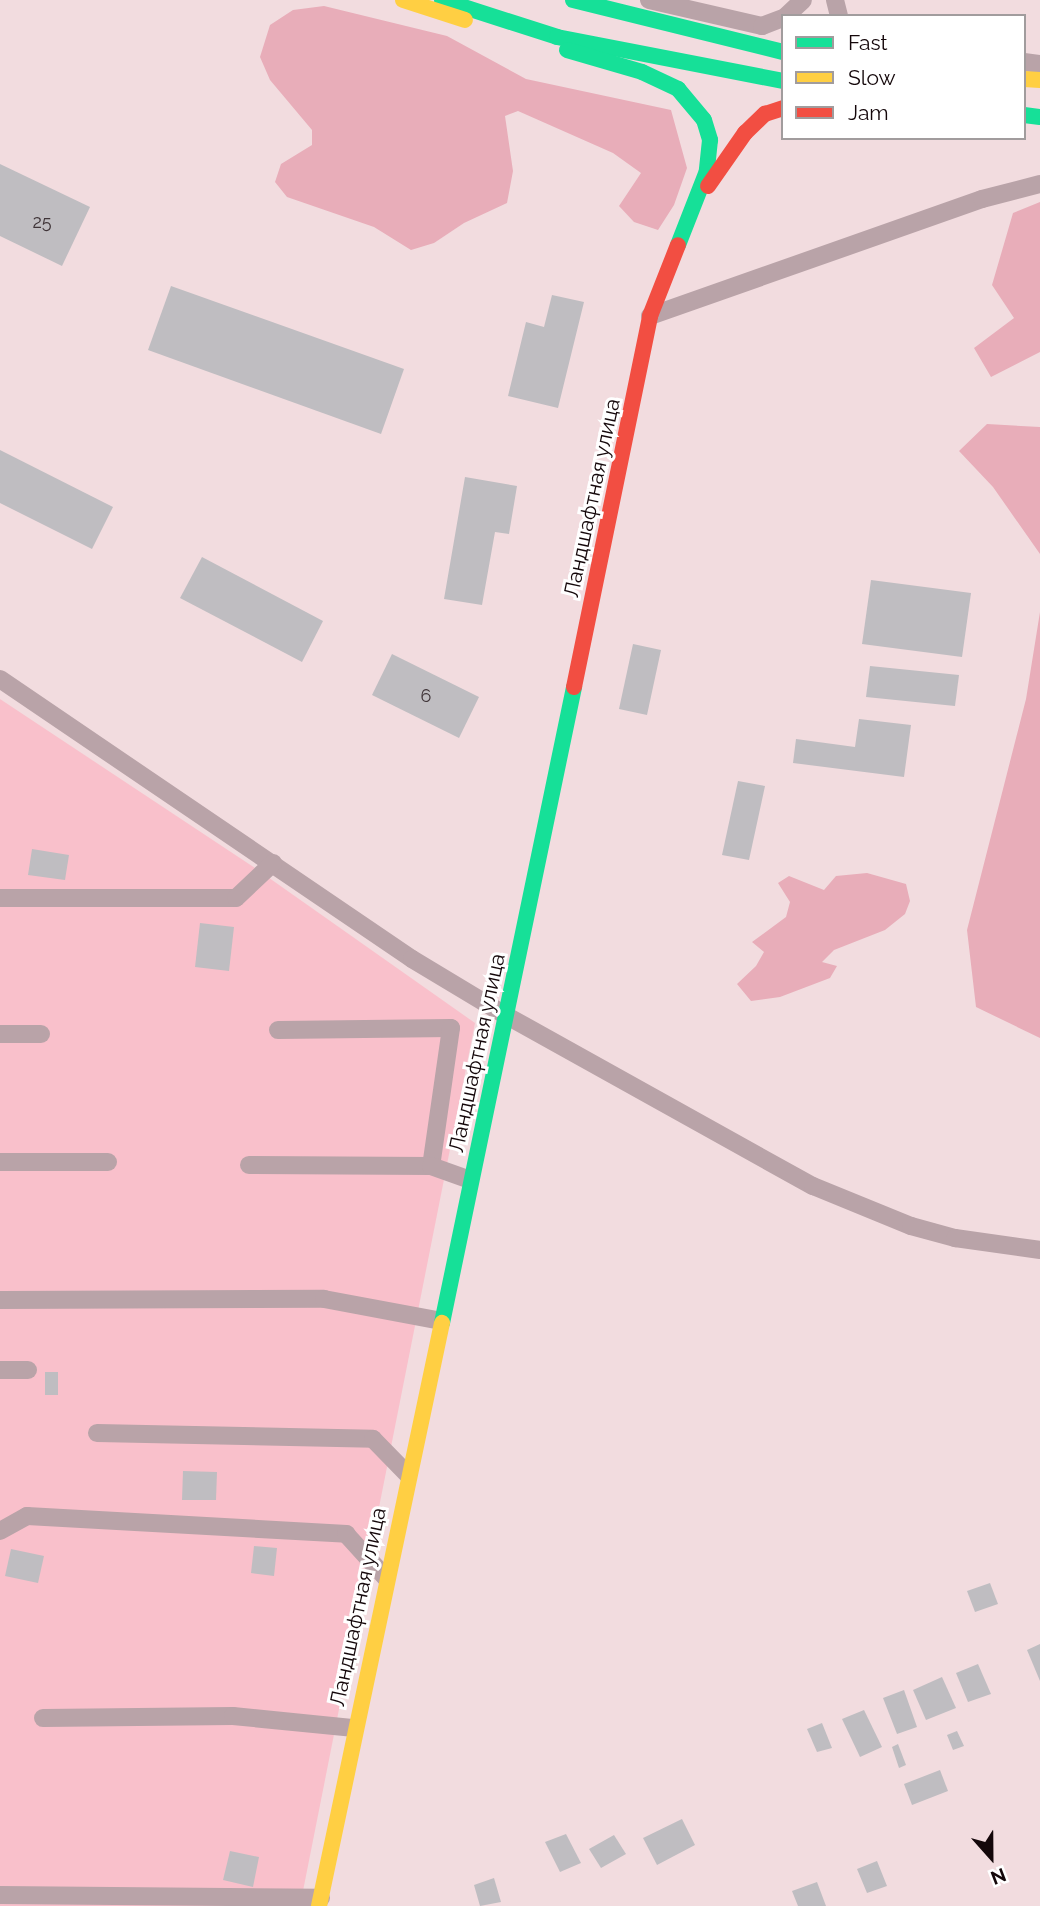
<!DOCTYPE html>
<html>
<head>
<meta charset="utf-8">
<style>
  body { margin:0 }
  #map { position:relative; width:1040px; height:1906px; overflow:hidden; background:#f2dcdf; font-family:Raleway,sans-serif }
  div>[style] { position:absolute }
  .green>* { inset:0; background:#f9c0cb }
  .forest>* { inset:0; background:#e8adb9 }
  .building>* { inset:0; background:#bfbdc1 }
  .street>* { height:18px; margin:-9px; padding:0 9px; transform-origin:9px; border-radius:9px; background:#b9a3a8 }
  .fast>* { height:16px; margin:-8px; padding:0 8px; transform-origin:8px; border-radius:8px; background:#16e098 }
  .slow>* { height:16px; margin:-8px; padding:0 8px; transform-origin:8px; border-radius:8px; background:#ffcf43 }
  .jam>* { height:16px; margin:-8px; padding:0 8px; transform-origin:8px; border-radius:8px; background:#f24e42 }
  span { translate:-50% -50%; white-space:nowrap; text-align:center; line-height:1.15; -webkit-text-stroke:6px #fff; paint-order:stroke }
  .number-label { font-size:18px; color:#3f3438 }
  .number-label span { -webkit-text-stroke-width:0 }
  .street-label { font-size:21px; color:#14070a }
  .legend { position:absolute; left:781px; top:14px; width:245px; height:126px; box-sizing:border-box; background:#fff; border:2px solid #a19c9d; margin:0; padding:9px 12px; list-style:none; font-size:21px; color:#14070a }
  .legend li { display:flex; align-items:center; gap:14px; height:35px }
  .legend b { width:35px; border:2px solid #a19c9d }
  .north { position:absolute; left:956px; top:1822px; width:70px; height:70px; -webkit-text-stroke:5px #fff; paint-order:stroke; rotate:159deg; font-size:19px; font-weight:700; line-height:28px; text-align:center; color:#14070a }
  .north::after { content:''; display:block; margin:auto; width:24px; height:32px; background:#14070a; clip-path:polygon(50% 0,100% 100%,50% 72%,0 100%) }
</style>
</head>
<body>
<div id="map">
  <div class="green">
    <i style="clip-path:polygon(0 699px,255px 868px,475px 1023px,300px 1906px,0 1906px)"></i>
  </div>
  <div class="forest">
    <i style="clip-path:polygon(324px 6px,447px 36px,526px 79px,671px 110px,687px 168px,674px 205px,658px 230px,634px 222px,619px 206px,641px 173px,613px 153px,518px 111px,505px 116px,513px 171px,507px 203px,464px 223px,434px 243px,411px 250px,374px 227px,287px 197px,275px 182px,281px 164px,312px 145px,312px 130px,270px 80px,260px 57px,270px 25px,293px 10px)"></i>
    <i style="clip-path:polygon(1040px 202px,1040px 352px,991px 377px,974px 348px,1014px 318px,992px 285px,1013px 213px)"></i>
    <i style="clip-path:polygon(987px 424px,1040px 427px,1040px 554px,993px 487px,959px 451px)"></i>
    <i style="clip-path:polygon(1040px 612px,1040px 1038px,976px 1007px,967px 930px,1026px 699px)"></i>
    <i style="clip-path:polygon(867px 873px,906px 884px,910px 901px,905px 914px,885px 930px,834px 950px,822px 962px,837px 966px,830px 978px,780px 997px,751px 1001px,737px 984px,756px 966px,764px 952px,752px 942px,786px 917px,790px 902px,778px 883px,789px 876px,824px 890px,836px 876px)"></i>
  </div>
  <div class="building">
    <i style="clip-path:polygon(0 164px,90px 207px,62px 266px,0 236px)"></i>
    <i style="clip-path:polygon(171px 286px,404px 369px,381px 434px,148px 350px)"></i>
    <i style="clip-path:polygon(552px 295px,584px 302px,558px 408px,508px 396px,526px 322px,544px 327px)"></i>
    <i style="clip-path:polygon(0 450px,113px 507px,92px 549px,0 503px)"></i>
    <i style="clip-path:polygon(465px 477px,517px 486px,509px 534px,495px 532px,482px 605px,444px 599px)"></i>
    <i style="clip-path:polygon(202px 557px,323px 621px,302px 662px,180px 598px)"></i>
    <i style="clip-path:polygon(871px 580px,971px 593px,962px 657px,862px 644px)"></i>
    <i style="clip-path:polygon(633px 644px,661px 650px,647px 715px,619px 709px)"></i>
    <i style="clip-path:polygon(392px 654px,479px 697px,459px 738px,372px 695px)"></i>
    <i style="clip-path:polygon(870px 666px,959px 675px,955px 706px,866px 697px)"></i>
    <i style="clip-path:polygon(859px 719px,911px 725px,904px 777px,793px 763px,796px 739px,855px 747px)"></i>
    <i style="clip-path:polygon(738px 781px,765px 786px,749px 860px,722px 855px)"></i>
    <i style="clip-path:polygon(32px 849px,69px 855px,65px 880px,28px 875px)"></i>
    <i style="clip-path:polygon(200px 923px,234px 927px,229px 971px,195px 967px)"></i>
    <i style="clip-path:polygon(45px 1372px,58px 1372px,58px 1395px,45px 1395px)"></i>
    <i style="clip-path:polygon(183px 1471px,217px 1472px,216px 1500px,182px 1500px)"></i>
    <i style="clip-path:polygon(254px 1546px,277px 1548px,274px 1576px,251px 1573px)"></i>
    <i style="clip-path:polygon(11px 1549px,44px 1556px,38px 1583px,5px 1576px)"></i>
    <i style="clip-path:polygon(990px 1583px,998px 1604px,975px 1612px,967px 1591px)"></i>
    <i style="clip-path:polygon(1040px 1644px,1040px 1681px,1027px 1650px)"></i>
    <i style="clip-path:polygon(978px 1664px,991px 1694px,968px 1702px,956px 1673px)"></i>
    <i style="clip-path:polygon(942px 1677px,956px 1708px,926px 1720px,913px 1690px)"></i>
    <i style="clip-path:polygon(904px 1690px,917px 1727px,897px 1734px,883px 1698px)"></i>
    <i style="clip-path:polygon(864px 1710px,882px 1747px,860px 1757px,842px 1719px)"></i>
    <i style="clip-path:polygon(822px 1723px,832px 1748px,817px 1752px,807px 1729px)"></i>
    <i style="clip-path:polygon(957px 1731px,964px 1746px,953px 1750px,947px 1735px)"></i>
    <i style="clip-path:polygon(898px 1744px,906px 1765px,899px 1768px,892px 1747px)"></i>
    <i style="clip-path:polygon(940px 1770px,948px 1791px,912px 1805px,904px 1784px)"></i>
    <i style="clip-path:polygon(682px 1819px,695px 1845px,657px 1865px,643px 1838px)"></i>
    <i style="clip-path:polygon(566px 1834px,581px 1863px,560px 1872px,545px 1842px)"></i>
    <i style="clip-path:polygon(614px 1835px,626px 1854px,601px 1868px,589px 1849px)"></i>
    <i style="clip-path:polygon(230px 1851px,259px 1857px,253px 1887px,223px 1880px)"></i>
    <i style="clip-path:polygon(877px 1861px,887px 1886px,867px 1893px,857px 1869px)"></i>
    <i style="clip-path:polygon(494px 1878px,501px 1902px,480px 1906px,474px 1885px)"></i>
    <i style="clip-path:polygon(817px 1882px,826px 1906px,798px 1906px,792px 1891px)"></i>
  </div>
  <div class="street">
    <i style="left:649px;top:0;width:116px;rotate:13deg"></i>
    <i style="left:762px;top:26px;width:22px;rotate:-21deg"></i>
    <i style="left:835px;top:0;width:16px;rotate:76deg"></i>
    <i style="left:786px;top:16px;width:23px;rotate:-43deg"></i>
    <i style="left:1024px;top:62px;width:16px;rotate:7deg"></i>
    <i style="left:650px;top:316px;width:352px;rotate:-19.4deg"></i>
    <i style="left:982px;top:199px;width:60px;rotate:-14.5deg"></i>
    <i style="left:0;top:679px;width:498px;rotate:34.2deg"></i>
    <i style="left:412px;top:959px;width:111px;rotate:31deg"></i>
    <i style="left:507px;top:1016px;width:350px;rotate:29.1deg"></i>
    <i style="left:813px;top:1186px;width:106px;rotate:22.2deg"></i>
    <i style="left:911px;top:1226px;width:46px;rotate:15.3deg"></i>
    <i style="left:955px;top:1238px;width:86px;rotate:8deg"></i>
    <i style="left:0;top:898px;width:236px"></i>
    <i style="left:236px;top:898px;width:51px;rotate:-43.4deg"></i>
    <i style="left:278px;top:1030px;width:173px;rotate:-0.7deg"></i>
    <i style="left:451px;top:1028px;width:139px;rotate:98.2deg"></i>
    <i style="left:0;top:1034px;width:41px"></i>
    <i style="left:0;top:1162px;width:108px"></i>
    <i style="left:249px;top:1165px;width:182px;rotate:0.3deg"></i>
    <i style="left:431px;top:1166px;width:41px;rotate:19.7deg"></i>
    <i style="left:0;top:1300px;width:324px;rotate:-0.2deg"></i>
    <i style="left:324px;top:1299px;width:119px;rotate:10.6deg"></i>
    <i style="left:0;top:1370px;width:28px"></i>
    <i style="left:97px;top:1433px;width:276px;rotate:1.2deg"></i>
    <i style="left:373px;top:1439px;width:50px;rotate:45.8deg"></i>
    <i style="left:0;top:1531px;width:31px;rotate:-29deg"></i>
    <i style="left:27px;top:1516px;width:320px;rotate:3.2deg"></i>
    <i style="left:346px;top:1534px;width:59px;rotate:47.7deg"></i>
    <i style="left:43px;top:1718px;width:190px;rotate:-0.6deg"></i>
    <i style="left:233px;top:1716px;width:122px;rotate:5.7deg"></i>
    <i style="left:0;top:1895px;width:321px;rotate:0.5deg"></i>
  </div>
  <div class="fast">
    <i style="left:442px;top:0;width:121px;rotate:17.8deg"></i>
    <i style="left:557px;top:37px;width:230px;rotate:11deg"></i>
    <i style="left:573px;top:0;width:216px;rotate:13.9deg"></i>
    <i style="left:567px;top:50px;width:78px;rotate:16.3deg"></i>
    <i style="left:642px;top:72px;width:40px;rotate:25deg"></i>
    <i style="left:678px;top:89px;width:40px;rotate:50deg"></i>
    <i style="left:704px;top:120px;width:21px;rotate:73deg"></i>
    <i style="left:710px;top:140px;width:31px;rotate:96deg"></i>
    <i style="left:707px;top:171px;width:79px;rotate:111.4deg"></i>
    <i style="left:1024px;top:115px;width:16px;rotate:7deg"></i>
    <i style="left:442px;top:1323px;width:650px;rotate:-78.27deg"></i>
  </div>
  <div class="slow">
    <i style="left:403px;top:0;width:65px;rotate:17.9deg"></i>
    <i style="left:1024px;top:79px;width:16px;rotate:4deg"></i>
    <i style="left:319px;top:1906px;width:596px;rotate:-78.09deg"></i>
  </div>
  <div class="jam">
    <i style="left:708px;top:186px;width:65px;rotate:-55.1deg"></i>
    <i style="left:745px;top:133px;width:28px;rotate:-44deg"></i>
    <i style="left:765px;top:114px;width:19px;rotate:-18deg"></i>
    <i style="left:574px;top:687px;width:379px;rotate:-78.4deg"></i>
    <i style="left:650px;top:316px;width:76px;rotate:-68.5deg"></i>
  </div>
  <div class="number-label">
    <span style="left:42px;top:222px">25</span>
    <span style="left:426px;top:696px">6</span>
  </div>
  <div class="street-label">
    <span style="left:592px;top:498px;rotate:-78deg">Ландшафтная улица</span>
    <span style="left:477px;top:1053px;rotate:-78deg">Ландшафтная улица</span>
    <span style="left:358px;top:1607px;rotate:-78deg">Ландшафтная улица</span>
  </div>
  <ul class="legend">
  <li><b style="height:9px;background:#16e098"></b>Fast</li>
  <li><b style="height:9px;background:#ffcf43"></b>Slow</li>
  <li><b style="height:9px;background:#f24e42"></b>Jam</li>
  </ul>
  <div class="north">N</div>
</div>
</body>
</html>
